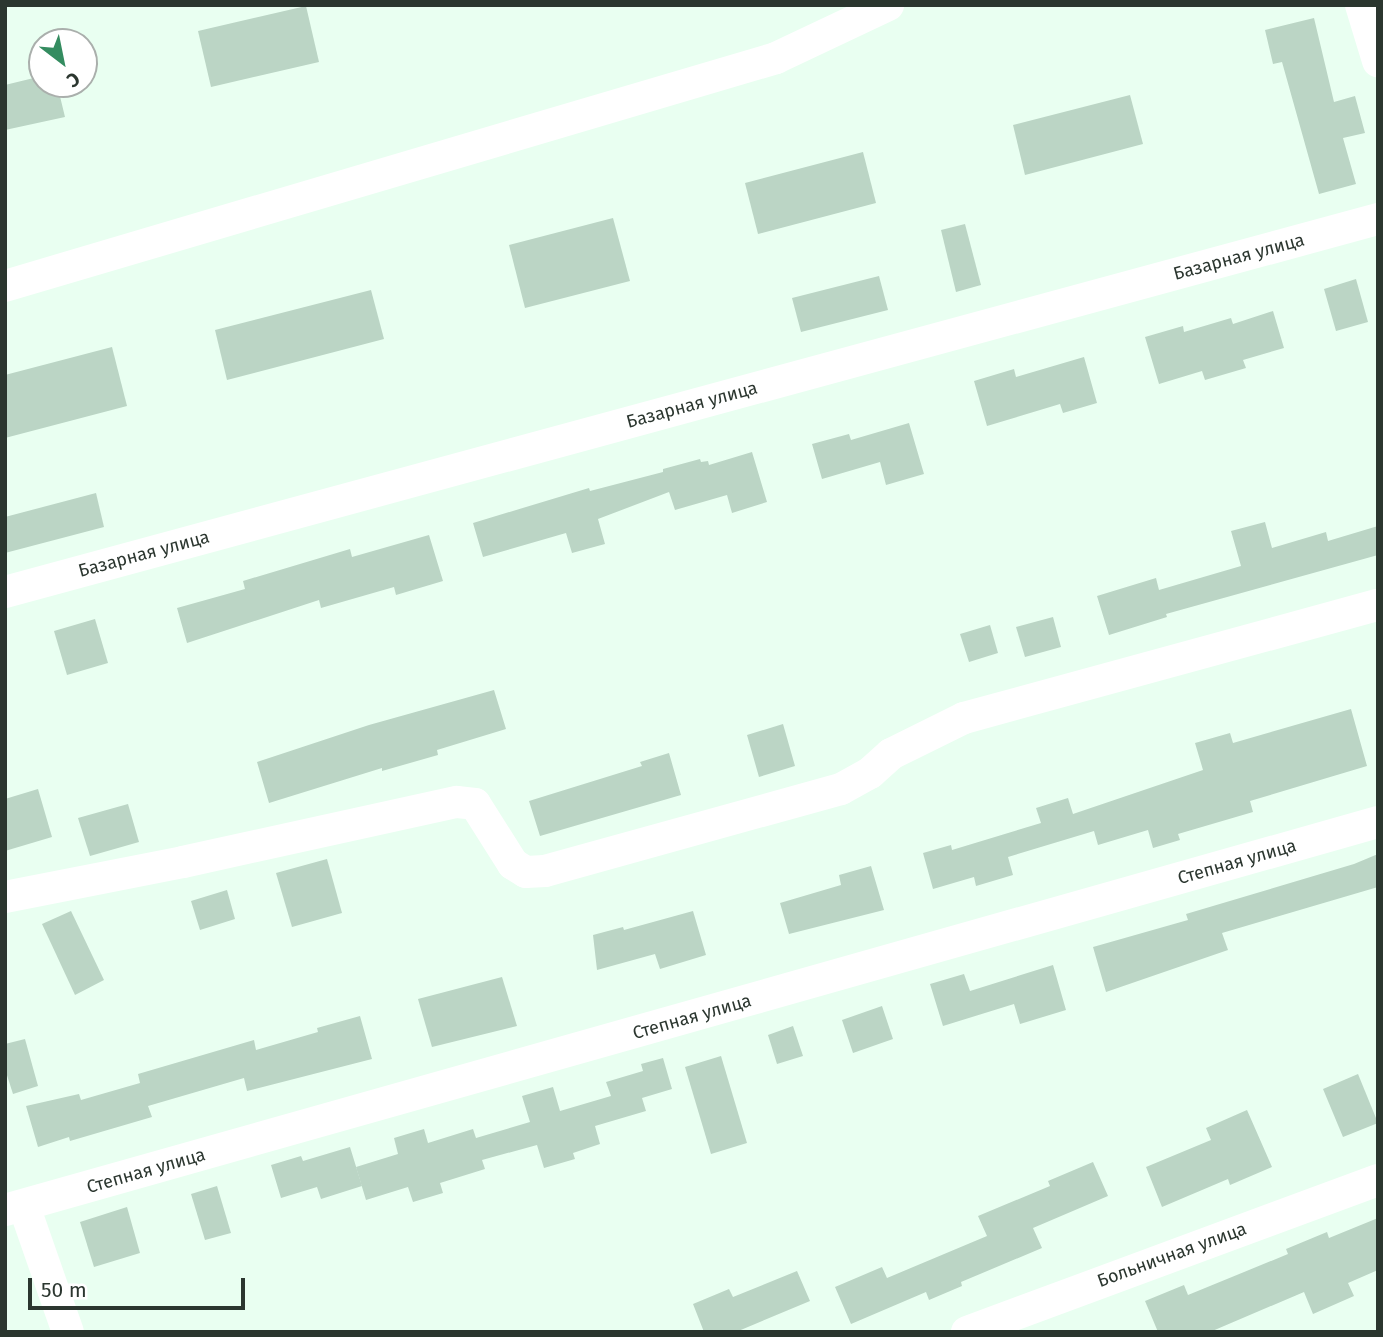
<!DOCTYPE html>
<html>
<head>
<meta charset="utf-8">
<style>
  body { margin:0 }
  #map { position:relative; width:1383px; height:1337px; overflow:hidden; background:#e9fff1; font-family:"Fira Sans",sans-serif }
  div>[style] { position:absolute }
  .building>* { inset:0; background:#bbd5c5 }
  .minor>* { height:32px; margin:-16px; padding:0 16px; transform-origin:16px; border-radius:16px; background:#fff }
  span { translate:-50% -50%; white-space:nowrap; text-align:center; line-height:1.15; -webkit-text-stroke:6px #fff; paint-order:stroke }
  .street-label { font-size:18px; color:#2b362f }
  .frame { position:absolute; inset:0; border:7px solid #2b362f; pointer-events:none }
  .north { position:absolute; left:28px; top:28px; width:70px; height:70px; box-sizing:border-box; background:#fff; border:2px solid #aaafac; border-radius:50%; rotate:148deg; font-size:19px; font-weight:700; line-height:28px; text-align:center; color:#2b362f }
  .north::after { content:''; display:block; margin:auto; width:24px; height:32px; background:#348c60; clip-path:polygon(50% 0,100% 100%,50% 72%,0 100%) }
  .scale { position:absolute; left:28px; top:1278px; width:217px; height:32px; box-sizing:border-box; border:4px solid #2b362f; border-top:0; padding-left:9px; font-size:21px; line-height:24px; white-space:nowrap; color:#2b362f; -webkit-text-stroke:5px #fff; paint-order:stroke }
</style>
</head>
<body>
<div id="map">
  <div class="building">
    <i style="clip-path:polygon(306px 6px,319px 62px,211px 87px,198px 31px)"></i>
    <i style="clip-path:polygon(1314px 18px,1334px 102px,1355px 96px,1365px 133px,1343px 138px,1356px 184px,1319px 194px,1282px 62px,1273px 64px,1265px 30px)"></i>
    <i style="clip-path:polygon(42px 76px,42px 84px,57px 84px,65px 117px,5px 130px,5px 85px)"></i>
    <i style="clip-path:polygon(1130px 95px,1143px 144px,1025px 175px,1013px 125px)"></i>
    <i style="clip-path:polygon(863px 152px,876px 203px,758px 234px,745px 183px)"></i>
    <i style="clip-path:polygon(613px 218px,630px 281px,525px 308px,509px 245px)"></i>
    <i style="clip-path:polygon(965px 224px,981px 285px,956px 292px,941px 230px)"></i>
    <i style="clip-path:polygon(879px 276px,888px 310px,801px 332px,792px 298px)"></i>
    <i style="clip-path:polygon(1356px 279px,1368px 322px,1336px 331px,1324px 289px)"></i>
    <i style="clip-path:polygon(371px 290px,384px 339px,227px 380px,215px 330px)"></i>
    <i style="clip-path:polygon(1273px 311px,1284px 348px,1243px 360px,1246px 368px,1205px 380px,1202px 371px,1159px 384px,1145px 337px,1183px 326px,1184px 332px,1231px 318px,1233px 324px)"></i>
    <i style="clip-path:polygon(112px 347px,127px 406px,5px 438px,5px 375px)"></i>
    <i style="clip-path:polygon(1084px 357px,1097px 403px,1063px 413px,1060px 404px,987px 426px,974px 381px,1014px 369px,1016px 377px)"></i>
    <i style="clip-path:polygon(909px 423px,924px 474px,886px 485px,880px 462px,822px 479px,812px 444px,849px 434px,851px 440px)"></i>
    <i style="clip-path:polygon(752px 452px,767px 502px,732px 513px,727px 495px,675px 510px,669px 492px,598px 519px,605px 544px,572px 553px,566px 533px,483px 557px,473px 523px,589px 488px,590px 491px,663px 472px,663px 469px,700px 459px,701px 462px,708px 461px,709px 465px)"></i>
    <i style="clip-path:polygon(96px 493px,104px 527px,5px 553px,5px 517px)"></i>
    <i style="clip-path:polygon(1265px 522px,1272px 548px,1326px 532px,1328px 541px,1378px 526px,1378px 555px,1166px 614px,1167px 617px,1109px 635px,1097px 596px,1156px 578px,1159px 590px,1241px 566px,1231px 531px)"></i>
    <i style="clip-path:polygon(429px 535px,443px 581px,396px 595px,394px 587px,321px 608px,319px 600px,187px 643px,177px 608px,245px 589px,243px 581px,350px 549px,352px 557px)"></i>
    <i style="clip-path:polygon(1053px 617px,1061px 647px,1025px 657px,1016px 627px)"></i>
    <i style="clip-path:polygon(95px 619px,108px 663px,67px 675px,54px 631px)"></i>
    <i style="clip-path:polygon(990px 625px,998px 653px,969px 662px,960px 634px)"></i>
    <i style="clip-path:polygon(494px 690px,506px 729px,437px 750px,438px 755px,382px 771px,382px 768px,269px 803px,257px 762px,369px 725px)"></i>
    <i style="clip-path:polygon(1351px 709px,1367px 766px,1250px 801px,1253px 812px,1178px 834px,1180px 840px,1153px 848px,1148px 830px,1098px 845px,1094px 831px,1008px 857px,1013px 875px,976px 886px,974px 877px,933px 889px,923px 853px,951px 845px,952px 850px,1041px 823px,1036px 808px,1068px 798px,1073px 814px,1203px 770px,1195px 743px,1230px 733px,1233px 743px)"></i>
    <i style="clip-path:polygon(783px 724px,795px 766px,759px 777px,747px 735px)"></i>
    <i style="clip-path:polygon(669px 753px,681px 795px,540px 836px,529px 801px,642px 766px,640px 762px)"></i>
    <i style="clip-path:polygon(38px 789px,52px 837px,5px 851px,5px 799px)"></i>
    <i style="clip-path:polygon(128px 804px,139px 842px,90px 856px,78px 818px)"></i>
    <i style="clip-path:polygon(1378px 854px,1378px 887px,1222px 933px,1228px 950px,1106px 992px,1093px 947px,1188px 920px,1186px 914px,1354px 864px)"></i>
    <i style="clip-path:polygon(327px 859px,342px 913px,292px 927px,276px 873px)"></i>
    <i style="clip-path:polygon(871px 866px,884px 910px,789px 934px,780px 903px,841px 885px,839px 875px)"></i>
    <i style="clip-path:polygon(227px 890px,235px 919px,200px 930px,191px 901px)"></i>
    <i style="clip-path:polygon(71px 911px,104px 980px,75px 995px,42px 924px)"></i>
    <i style="clip-path:polygon(693px 911px,706px 955px,660px 969px,655px 954px,597px 970px,593px 935px,623px 927px,624px 930px)"></i>
    <i style="clip-path:polygon(1053px 965px,1066px 1010px,1020px 1024px,1014px 1004px,943px 1026px,930px 984px,964px 974px,970px 991px)"></i>
    <i style="clip-path:polygon(502px 977px,517px 1026px,432px 1047px,418px 999px)"></i>
    <i style="clip-path:polygon(882px 1006px,893px 1039px,853px 1053px,842px 1020px)"></i>
    <i style="clip-path:polygon(360px 1016px,372px 1059px,247px 1091px,244px 1078px,148px 1106px,152px 1117px,70px 1141px,69px 1137px,38px 1147px,26px 1106px,79px 1094px,81px 1100px,140px 1083px,138px 1074px,254px 1040px,256px 1050px,318px 1032px,317px 1028px)"></i>
    <i style="clip-path:polygon(793px 1026px,803px 1056px,777px 1064px,768px 1035px)"></i>
    <i style="clip-path:polygon(25px 1039px,38px 1086px,13px 1094px,5px 1069px,5px 1044px)"></i>
    <i style="clip-path:polygon(721px 1056px,747px 1143px,711px 1154px,685px 1067px)"></i>
    <i style="clip-path:polygon(663px 1058px,672px 1089px,642px 1098px,646px 1111px,595px 1126px,600px 1144px,573px 1153px,575px 1159px,544px 1168px,537px 1145px,482px 1160px,485px 1169px,440px 1183px,443px 1193px,413px 1202px,408px 1187px,366px 1200px,356px 1167px,398px 1154px,394px 1138px,424px 1129px,428px 1143px,473px 1129px,476px 1138px,530px 1122px,522px 1096px,553px 1087px,560px 1111px,611px 1096px,606px 1082px,643px 1071px,641px 1064px)"></i>
    <i style="clip-path:polygon(1358px 1074px,1378px 1123px,1343px 1137px,1323px 1089px)"></i>
    <i style="clip-path:polygon(1247px 1110px,1272px 1167px,1230px 1185px,1228px 1179px,1162px 1207px,1146px 1167px,1211px 1140px,1206px 1128px)"></i>
    <i style="clip-path:polygon(350px 1147px,362px 1186px,321px 1199px,317px 1187px,281px 1198px,271px 1165px,301px 1156px,303px 1161px)"></i>
    <i style="clip-path:polygon(1093px 1162px,1108px 1196px,1033px 1228px,1042px 1248px,961px 1282px,962px 1286px,929px 1300px,926px 1292px,851px 1324px,835px 1287px,882px 1267px,887px 1278px,987px 1236px,978px 1216px,1050px 1186px,1048px 1181px)"></i>
    <i style="clip-path:polygon(217px 1186px,231px 1233px,205px 1240px,191px 1194px)"></i>
    <i style="clip-path:polygon(127px 1207px,140px 1253px,94px 1267px,80px 1222px)"></i>
    <i style="clip-path:polygon(1378px 1218px,1378px 1270px,1348px 1283px,1354px 1296px,1313px 1314px,1304px 1292px,1210px 1332px,1158px 1332px,1145px 1301px,1184px 1285px,1188px 1295px,1288px 1254px,1286px 1249px,1327px 1232px,1329px 1238px)"></i>
    <i style="clip-path:polygon(797px 1271px,810px 1301px,736px 1332px,704px 1332px,693px 1304px,729px 1289px,733px 1297px)"></i>
  </div>
  <div class="minor">
    <i style="left:1361px;top:5px;width:59px;rotate:73.1deg"></i>
    <i style="left:5px;top:286px;width:804px;rotate:-16.47deg"></i>
    <i style="left:776px;top:58px;width:124px;rotate:-25.3deg"></i>
    <i style="left:5px;top:592px;width:1423px;rotate:-15.2deg"></i>
    <i style="left:5px;top:897px;width:181px;rotate:-11.1deg"></i>
    <i style="left:183px;top:862px;width:280px;rotate:-12.4deg"></i>
    <i style="left:457px;top:802px;width:18px;rotate:6deg"></i>
    <i style="left:475px;top:804px;width:71px;rotate:57.7deg"></i>
    <i style="left:513px;top:864px;width:15px;rotate:32deg"></i>
    <i style="left:526px;top:872px;width:19px;rotate:-3deg"></i>
    <i style="left:545px;top:871px;width:307px;rotate:-15.5deg"></i>
    <i style="left:841px;top:789px;width:33px;rotate:-29deg"></i>
    <i style="left:870px;top:773px;width:28px;rotate:-42deg"></i>
    <i style="left:891px;top:754px;width:81px;rotate:-26.3deg"></i>
    <i style="left:964px;top:718px;width:429px;rotate:-15.3deg"></i>
    <i style="left:24px;top:1206px;width:133px;rotate:70.8deg"></i>
    <i style="left:5px;top:1210px;width:1427px;rotate:-15.78deg"></i>
    <i style="left:967px;top:1332px;width:438px;rotate:-20.3deg"></i>
  </div>
  <div class="street-label">
    <span style="left:1239px;top:257px;rotate:-15deg">Базарная улица</span>
    <span style="left:692px;top:405px;rotate:-15deg">Базарная улица</span>
    <span style="left:144px;top:554px;rotate:-15deg">Базарная улица</span>
    <span style="left:1237px;top:862px;rotate:-16deg">Степная улица</span>
    <span style="left:692px;top:1017px;rotate:-16deg">Степная улица</span>
    <span style="left:146px;top:1171px;rotate:-16deg">Степная улица</span>
    <span style="left:1172px;top:1255px;rotate:-20deg">Больничная улица</span>
  </div>
  <div class="frame"></div>
  <div class="north">С</div>
  <div class="scale">50 m</div>
</div>
</body>
</html>
